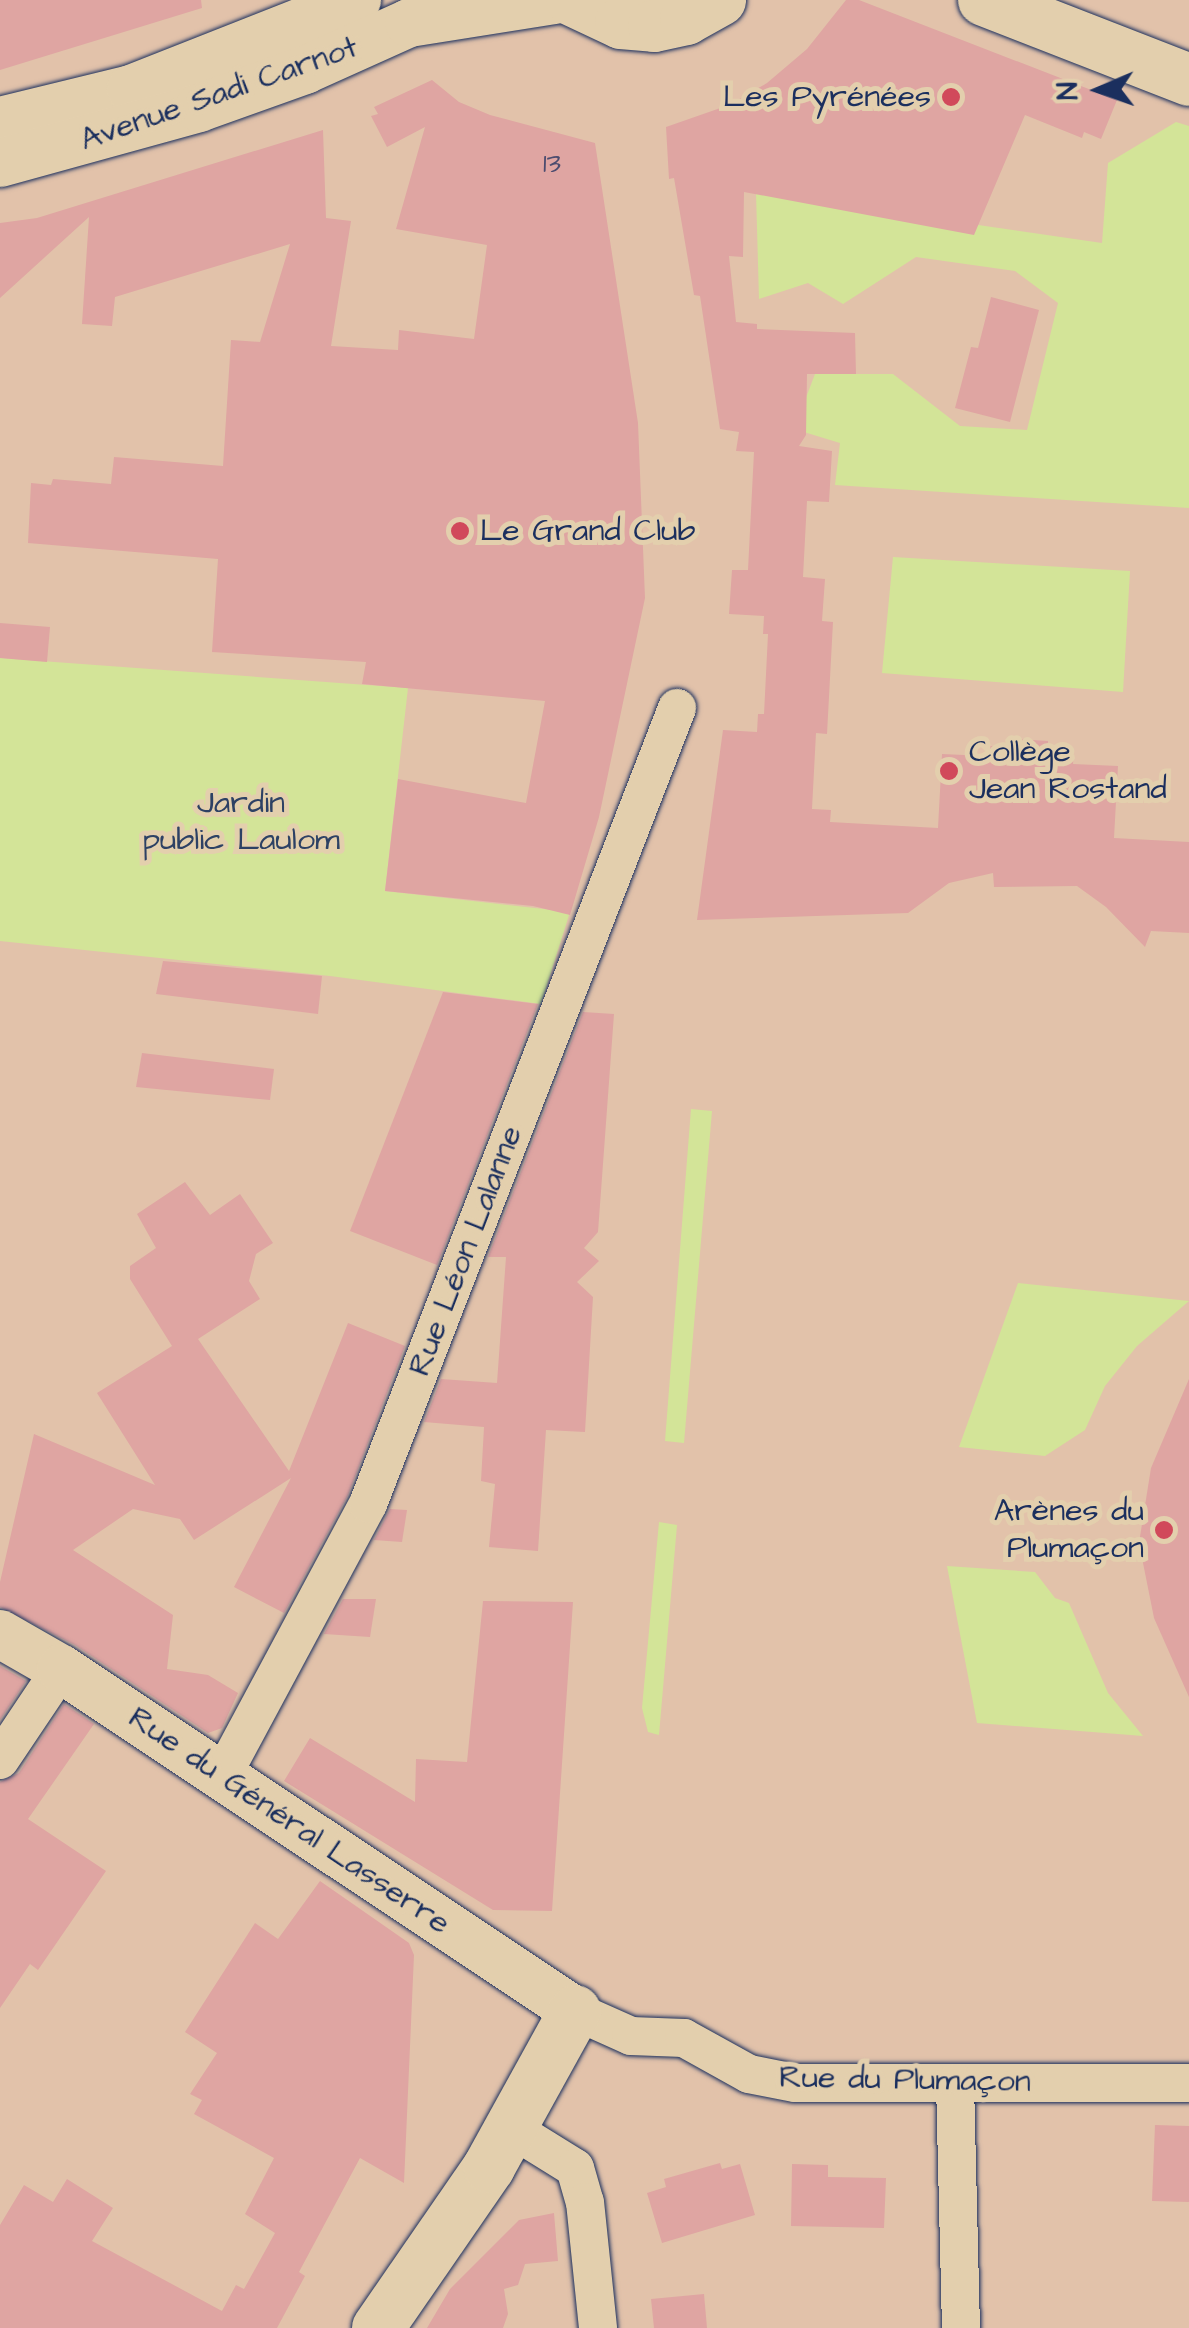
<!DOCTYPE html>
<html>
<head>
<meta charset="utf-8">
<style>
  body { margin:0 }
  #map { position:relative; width:1189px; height:2328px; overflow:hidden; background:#e2c2aa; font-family:"Architects Daughter",sans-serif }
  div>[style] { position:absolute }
  .green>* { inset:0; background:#d3e498 }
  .building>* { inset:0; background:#dfa5a2 }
  .roads { filter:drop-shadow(0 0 2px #1b2f5e) drop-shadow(0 0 2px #1b2f5e) }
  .minor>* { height:38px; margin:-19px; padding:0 19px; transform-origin:19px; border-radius:19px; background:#e3cfad }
  .tertiary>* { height:48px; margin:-24px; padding:0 24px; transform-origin:24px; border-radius:24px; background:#e3cfad }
  .secondary>* { height:52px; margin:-26px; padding:0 26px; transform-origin:26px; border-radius:26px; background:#e3cfad }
  .dots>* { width:28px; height:28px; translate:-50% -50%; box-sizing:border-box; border:5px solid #e3cfad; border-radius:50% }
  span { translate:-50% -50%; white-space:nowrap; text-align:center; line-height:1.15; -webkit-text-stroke:10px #e3cfad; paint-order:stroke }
  .number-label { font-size:28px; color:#4c4c6f }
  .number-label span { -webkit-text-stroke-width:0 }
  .street-label { font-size:32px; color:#1b2f5e }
  .poi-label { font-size:32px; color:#1b2f5e }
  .right { translate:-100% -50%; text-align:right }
  .left { translate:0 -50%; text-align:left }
  .park-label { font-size:32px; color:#2d4164 }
  .north { position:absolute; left:1049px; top:40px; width:100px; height:100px; -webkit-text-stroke:8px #e3cfad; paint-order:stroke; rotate:268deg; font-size:28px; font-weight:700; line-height:40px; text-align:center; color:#1b2f5e }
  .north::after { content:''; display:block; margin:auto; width:35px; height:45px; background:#1b2f5e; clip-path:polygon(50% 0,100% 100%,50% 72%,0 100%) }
</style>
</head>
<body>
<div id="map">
  <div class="green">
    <i style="clip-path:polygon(1176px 122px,1189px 126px,1189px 508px,835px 485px,840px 443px,794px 429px,815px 374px,893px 374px,960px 426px,1027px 430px,1058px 303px,1015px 271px,916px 257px,843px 304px,808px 283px,759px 299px,756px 193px,1102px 243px,1108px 163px)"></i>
    <i style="clip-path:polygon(893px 557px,1130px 571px,1123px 692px,882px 673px)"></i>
    <i style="clip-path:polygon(0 658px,408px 688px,385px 891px,570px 912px,541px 1004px,330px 976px,0 941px)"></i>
    <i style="clip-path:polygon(691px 1109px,712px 1111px,684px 1443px,665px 1441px)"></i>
    <i style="clip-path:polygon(1018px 1283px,1189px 1301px,1137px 1346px,1105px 1386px,1085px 1430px,1045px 1456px,959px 1447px)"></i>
    <i style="clip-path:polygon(659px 1522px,677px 1525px,659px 1735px,648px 1732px,642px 1708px)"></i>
    <i style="clip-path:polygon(947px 1566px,1035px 1572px,1055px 1598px,1069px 1603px,1108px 1693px,1143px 1736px,977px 1723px)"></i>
  </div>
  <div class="building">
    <i style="clip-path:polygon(0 0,201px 0,202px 8px,0 70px)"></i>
    <i style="clip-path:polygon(846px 0,859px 0,1117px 100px,1101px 139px,1084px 132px,1082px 138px,1025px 115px,974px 235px,744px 192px,743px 257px,729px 256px,736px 322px,757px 324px,757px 329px,855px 333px,856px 374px,807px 374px,806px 435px,799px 446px,832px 451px,829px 502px,807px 501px,803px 577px,825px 579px,822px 621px,833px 622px,827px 734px,816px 733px,812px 809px,831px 810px,830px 822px,938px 828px,942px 754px,986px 756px,986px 746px,1017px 747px,1017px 739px,1048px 741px,1048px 748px,1074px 750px,1073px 764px,1118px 766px,1114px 838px,1189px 842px,1189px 933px,1151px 931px,1145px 947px,1106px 907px,1077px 886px,994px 887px,993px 873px,949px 883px,908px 913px,697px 920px,723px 730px,757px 732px,758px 714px,764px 714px,768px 634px,763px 634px,764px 616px,729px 614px,732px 570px,748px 570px,754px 452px,736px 451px,739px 432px,720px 429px,700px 296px,694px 295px,674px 178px,669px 179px,666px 127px,729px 105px,767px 83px,807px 49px)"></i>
    <i style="clip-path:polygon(432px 80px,459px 102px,490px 115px,595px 143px,638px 423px,645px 598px,599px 817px,570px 915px,533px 906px,385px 891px,398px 779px,526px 803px,545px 701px,362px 684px,366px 662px,212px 652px,218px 559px,28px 543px,31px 483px,51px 485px,53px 479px,111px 484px,114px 457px,223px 466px,231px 340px,260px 342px,290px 244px,115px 297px,112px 326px,82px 324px,89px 217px,0 298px,0 223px,37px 218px,323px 130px,326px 218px,351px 221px,331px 346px,398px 350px,399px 330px,474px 339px,487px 245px,396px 229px,425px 127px,387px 147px,371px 116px,378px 114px,374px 107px)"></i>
    <i style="clip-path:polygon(991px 297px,1039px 310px,1010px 422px,955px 408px,971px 347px,978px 348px)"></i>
    <i style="clip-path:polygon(0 623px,50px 627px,47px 662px,0 658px)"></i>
    <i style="clip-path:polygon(163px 961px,322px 976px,318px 1014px,156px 994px)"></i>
    <i style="clip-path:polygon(443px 992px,538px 1004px,437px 1265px,350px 1231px)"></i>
    <i style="clip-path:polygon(583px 1012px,614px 1014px,598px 1232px,584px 1248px,599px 1261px,577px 1282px,593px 1297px,585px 1432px,546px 1430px,538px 1551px,489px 1547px,495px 1484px,481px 1481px,484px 1427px,424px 1422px,441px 1379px,497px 1383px,506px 1257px,488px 1257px)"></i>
    <i style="clip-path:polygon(142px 1053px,274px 1069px,270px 1100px,136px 1087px)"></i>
    <i style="clip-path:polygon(185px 1182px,210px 1215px,240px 1194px,273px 1243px,256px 1254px,249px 1281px,260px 1299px,198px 1339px,289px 1471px,348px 1323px,405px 1346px,348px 1495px,284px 1613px,234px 1587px,291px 1478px,194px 1540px,180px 1519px,133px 1509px,73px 1550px,173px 1615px,167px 1669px,208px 1675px,238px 1693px,222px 1728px,208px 1733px,75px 1645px,0 1607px,0 1582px,34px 1434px,155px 1485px,97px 1393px,172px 1346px,130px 1279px,130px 1266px,156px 1248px,137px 1214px)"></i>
    <i style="clip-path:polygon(1189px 1379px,1189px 1697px,1154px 1618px,1139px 1543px,1151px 1468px)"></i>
    <i style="clip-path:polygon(390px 1509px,407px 1510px,402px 1542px,374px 1540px)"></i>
    <i style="clip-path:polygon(343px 1599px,376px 1599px,370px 1637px,324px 1634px)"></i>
    <i style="clip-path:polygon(483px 1601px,573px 1602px,552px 1911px,493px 1910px,284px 1781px,310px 1738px,415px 1802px,416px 1759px,467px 1762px)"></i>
    <i style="clip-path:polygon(0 1666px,26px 1681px,0 1720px)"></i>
    <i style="clip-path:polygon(64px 1704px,94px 1724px,28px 1819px,106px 1871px,38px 1970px,30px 1964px,0 2008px,0 1782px,19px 1773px)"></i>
    <i style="clip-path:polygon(320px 1881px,409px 1943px,414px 1955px,404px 2183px,360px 2158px,299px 2272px,305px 2276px,277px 2328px,0 2328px,0 2225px,24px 2185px,53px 2202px,67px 2179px,113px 2208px,92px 2241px,222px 2311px,236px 2285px,244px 2289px,275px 2233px,245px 2214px,274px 2158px,194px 2114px,202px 2100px,190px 2094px,217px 2053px,185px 2032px,255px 1923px,278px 1939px)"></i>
    <i style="clip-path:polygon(1155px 2125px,1189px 2126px,1189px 2202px,1152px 2201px)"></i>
    <i style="clip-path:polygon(720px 2163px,722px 2169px,740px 2164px,755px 2215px,662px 2243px,647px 2193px,666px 2187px,664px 2179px)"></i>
    <i style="clip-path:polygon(792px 2164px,828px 2165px,828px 2177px,886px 2178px,884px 2228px,791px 2226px)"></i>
    <i style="clip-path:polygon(554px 2213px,558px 2261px,525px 2264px,518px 2285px,504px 2289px,508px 2314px,503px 2328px,427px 2328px,450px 2289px,519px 2220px)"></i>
    <i style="clip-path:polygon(704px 2294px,707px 2328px,654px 2328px,651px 2299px)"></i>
  </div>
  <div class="roads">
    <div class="minor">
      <i style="left:0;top:1760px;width:110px;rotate:-56.2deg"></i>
      <i style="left:221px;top:1778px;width:311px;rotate:-61.8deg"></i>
      <i style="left:368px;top:1504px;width:854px;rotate:-68.78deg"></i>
      <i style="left:575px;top:2011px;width:61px;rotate:24.1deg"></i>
      <i style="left:631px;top:2036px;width:53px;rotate:2.2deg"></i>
      <i style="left:684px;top:2038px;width:74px;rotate:29deg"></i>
      <i style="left:749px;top:2074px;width:47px;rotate:11.1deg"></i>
      <i style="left:795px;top:2083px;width:394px"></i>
      <i style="left:955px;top:2083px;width:245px;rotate:88.6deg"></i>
      <i style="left:512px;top:2129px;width:74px;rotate:31.8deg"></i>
      <i style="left:575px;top:2168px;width:35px;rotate:74deg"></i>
      <i style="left:585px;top:2202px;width:127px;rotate:84.1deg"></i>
    </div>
    <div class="tertiary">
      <i style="left:0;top:121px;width:135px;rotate:-13.7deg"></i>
      <i style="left:131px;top:89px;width:243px;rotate:-21.5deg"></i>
      <i style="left:0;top:163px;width:206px;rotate:-15.4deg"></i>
      <i style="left:199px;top:108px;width:113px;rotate:-19.7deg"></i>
      <i style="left:305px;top:70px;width:114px;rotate:-24.3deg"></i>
      <i style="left:409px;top:23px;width:147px;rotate:-9deg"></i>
      <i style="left:0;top:1634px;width:70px;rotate:29.8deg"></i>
      <i style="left:61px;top:1669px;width:617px;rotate:33.64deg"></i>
    </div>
    <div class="secondary">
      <i style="left:572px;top:0;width:54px;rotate:25.1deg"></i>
      <i style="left:621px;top:23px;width:33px;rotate:5deg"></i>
      <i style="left:654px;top:26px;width:33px;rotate:-12deg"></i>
      <i style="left:686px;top:19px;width:39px;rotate:-29deg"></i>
      <i style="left:984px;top:0;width:220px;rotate:21.3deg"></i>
      <i style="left:378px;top:2328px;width:196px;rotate:-55.4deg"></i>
      <i style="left:489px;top:2167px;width:178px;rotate:-61.1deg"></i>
    </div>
  </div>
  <div class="dots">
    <i style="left:951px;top:97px;background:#d1495b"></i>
    <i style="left:460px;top:531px;background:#d1495b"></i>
    <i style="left:949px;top:771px;background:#d1495b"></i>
    <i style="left:1164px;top:1530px;background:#d1495b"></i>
  </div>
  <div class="number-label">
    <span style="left:552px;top:164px">13</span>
  </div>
  <div class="street-label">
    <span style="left:219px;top:94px;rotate:-19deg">Avenue Sadi Carnot</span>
    <span style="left:466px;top:1251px;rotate:-69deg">Rue Léon Lalanne</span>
    <span style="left:289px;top:1821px;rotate:34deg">Rue du Général Lasserre</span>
    <span style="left:905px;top:2080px;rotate:1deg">Rue du Plumaçon</span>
  </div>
  <div class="poi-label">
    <span class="right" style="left:931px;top:97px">Les Pyrénées</span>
    <span class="left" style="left:480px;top:531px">Le Grand Club</span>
    <span class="left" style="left:969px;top:771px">Collège<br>Jean Rostand</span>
    <span class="right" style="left:1144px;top:1530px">Arènes du<br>Plumaçon</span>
  </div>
  <div class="park-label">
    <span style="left:241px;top:822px">Jardin<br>public Laulom</span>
  </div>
  <div class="north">N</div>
</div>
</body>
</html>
